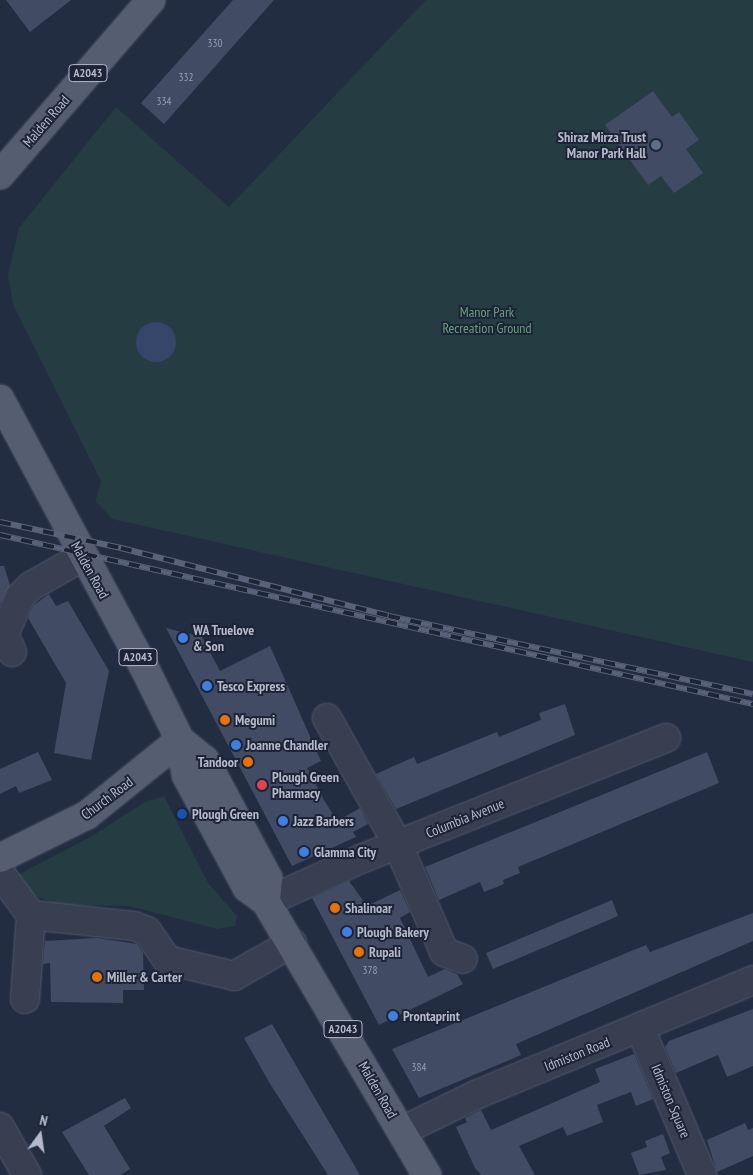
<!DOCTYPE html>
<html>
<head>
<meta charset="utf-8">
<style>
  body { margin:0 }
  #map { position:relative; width:753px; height:1175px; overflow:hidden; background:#232d42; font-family:"PT Sans Narrow",sans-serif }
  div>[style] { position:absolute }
  .green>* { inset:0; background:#253c43 }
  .water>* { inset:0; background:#35466a }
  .round { border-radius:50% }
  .building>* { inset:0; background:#414c64 }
  .roads { filter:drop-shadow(0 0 1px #525a6c) drop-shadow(0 0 1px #525a6c) }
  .minor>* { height:28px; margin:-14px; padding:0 14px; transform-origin:14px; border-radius:14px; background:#373f51 }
  .major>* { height:28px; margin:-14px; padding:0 14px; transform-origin:14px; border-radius:14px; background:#555e71 }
  .rail>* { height:5.5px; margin-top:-2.75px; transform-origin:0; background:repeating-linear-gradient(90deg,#1c2436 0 11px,#596279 0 22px); box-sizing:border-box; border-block:1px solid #596279 }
  .dots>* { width:14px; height:14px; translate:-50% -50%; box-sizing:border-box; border:2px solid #1c2436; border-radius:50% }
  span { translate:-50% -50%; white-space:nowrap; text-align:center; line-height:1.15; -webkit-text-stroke:4px #1c2436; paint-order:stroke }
  .number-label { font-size:11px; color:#979eb2 }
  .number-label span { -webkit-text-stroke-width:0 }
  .shield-label span { padding:1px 4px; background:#1c2436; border:1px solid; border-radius:4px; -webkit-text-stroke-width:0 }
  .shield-label { font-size:12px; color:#b4bacc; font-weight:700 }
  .street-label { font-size:14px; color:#b4bacc }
  .poi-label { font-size:14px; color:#b4bacc; font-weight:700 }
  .right { translate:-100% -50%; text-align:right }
  .left { translate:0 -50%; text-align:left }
  .park-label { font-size:14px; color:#689f7b }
  .north { position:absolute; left:15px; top:1110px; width:50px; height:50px; -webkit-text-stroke:4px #1c2436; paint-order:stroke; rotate:14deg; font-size:14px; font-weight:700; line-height:20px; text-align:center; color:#b4bacc }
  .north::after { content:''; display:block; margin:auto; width:18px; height:22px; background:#b4bacc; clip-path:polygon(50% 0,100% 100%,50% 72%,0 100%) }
</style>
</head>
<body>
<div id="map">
  <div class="green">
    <i style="clip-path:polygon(426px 0,753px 0,753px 662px,112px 519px,96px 501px,101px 481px,13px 304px,8px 275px,19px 228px,116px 107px,229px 207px)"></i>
    <i style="clip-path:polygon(164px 796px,208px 883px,237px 916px,235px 926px,217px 929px,129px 906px,59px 905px,29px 893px,12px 878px,92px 836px,145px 802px)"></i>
  </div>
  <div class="water">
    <i class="round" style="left:136px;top:322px;width:40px;height:40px"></i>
  </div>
  <div class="building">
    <i style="clip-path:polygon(6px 0,71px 0,30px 32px)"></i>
    <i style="clip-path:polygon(233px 0,274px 0,164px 124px,141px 103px)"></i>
    <i style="clip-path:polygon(653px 91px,672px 117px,679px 112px,699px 140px,686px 149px,703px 173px,674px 193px,661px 176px,648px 185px,605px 125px)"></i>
    <i style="clip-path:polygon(0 566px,4px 566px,10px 585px,0 604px)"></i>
    <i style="clip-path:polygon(49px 594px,56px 606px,68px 601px,109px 671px,91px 760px,54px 753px,66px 683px,28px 618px,33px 606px)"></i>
    <i style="clip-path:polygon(166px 628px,202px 637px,220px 671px,270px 646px,321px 761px,307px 768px,324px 800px,337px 821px,360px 808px,368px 824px,353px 832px,356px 837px,292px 866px)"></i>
    <i style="clip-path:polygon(565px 704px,575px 735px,396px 809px,376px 774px,414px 757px,417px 764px,497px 732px,499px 737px,541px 720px,539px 713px)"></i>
    <i style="clip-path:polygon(38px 752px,52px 780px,19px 793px,16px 786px,0 794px,0 769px)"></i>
    <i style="clip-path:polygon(707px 752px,719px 783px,518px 867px,520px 873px,503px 880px,504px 884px,484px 892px,480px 882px,439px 900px,425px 867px)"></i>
    <i style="clip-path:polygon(349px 881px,367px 906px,400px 890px,410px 912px,400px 918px,428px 977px,445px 969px,457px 974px,463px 984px,379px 1025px,312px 898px)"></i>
    <i style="clip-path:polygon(612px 900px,618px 916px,493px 969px,486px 953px)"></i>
    <i style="clip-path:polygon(753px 913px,753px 941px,516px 1044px,521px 1055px,419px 1098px,392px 1049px,646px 945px,650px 952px)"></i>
    <i style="clip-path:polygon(97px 938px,137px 944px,143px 953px,144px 990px,123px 990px,123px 1003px,51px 1002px,50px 963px,43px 964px,45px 941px)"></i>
    <i style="clip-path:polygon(753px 1009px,753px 1066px,727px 1077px,718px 1055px,676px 1073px,665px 1047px,669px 1041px)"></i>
    <i style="clip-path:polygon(272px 1024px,305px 1081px,360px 1175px,328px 1175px,269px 1082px,244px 1038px)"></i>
    <i style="clip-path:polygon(634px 1054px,653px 1099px,636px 1106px,631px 1092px,597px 1105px,603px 1122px,567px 1136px,563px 1127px,519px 1146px,535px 1175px,481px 1175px,475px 1168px,456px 1127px,467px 1122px,465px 1118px,481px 1110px,491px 1130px,600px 1082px,595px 1069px)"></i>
    <i style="clip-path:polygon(125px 1098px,131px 1108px,104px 1126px,130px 1169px,120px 1175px,89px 1175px,62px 1132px)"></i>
    <i style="clip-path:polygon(745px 1123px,748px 1130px,753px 1128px,753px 1156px,717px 1172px,707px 1140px)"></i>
    <i style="clip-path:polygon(663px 1134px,670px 1153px,661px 1157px,666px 1170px,639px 1175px,631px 1153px,647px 1147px,645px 1141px)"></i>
  </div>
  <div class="roads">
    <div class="minor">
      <i style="left:12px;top:652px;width:19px;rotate:-115deg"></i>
      <i style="left:4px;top:635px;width:41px;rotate:-67.2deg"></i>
      <i style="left:20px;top:597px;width:16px;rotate:-45deg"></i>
      <i style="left:31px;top:586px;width:59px;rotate:-29.6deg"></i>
      <i style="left:327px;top:718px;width:145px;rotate:60.8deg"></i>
      <i style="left:398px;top:845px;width:116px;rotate:66.7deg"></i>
      <i style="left:444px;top:952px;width:20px;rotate:20deg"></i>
      <i style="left:0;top:873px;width:52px;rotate:53.6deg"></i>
      <i style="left:31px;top:915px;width:104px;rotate:6.1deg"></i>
      <i style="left:134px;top:926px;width:14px;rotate:21deg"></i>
      <i style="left:147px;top:931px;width:35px;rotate:55deg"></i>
      <i style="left:167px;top:960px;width:69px;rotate:13.4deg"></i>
      <i style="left:234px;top:976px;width:67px;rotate:-29.6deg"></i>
      <i style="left:266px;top:902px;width:107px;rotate:-24.4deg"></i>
      <i style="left:363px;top:858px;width:326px;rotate:-21.6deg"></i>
      <i style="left:25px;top:999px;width:84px;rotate:-85.9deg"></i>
      <i style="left:640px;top:1028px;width:160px;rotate:67.1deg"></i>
      <i style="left:0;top:1127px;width:55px;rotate:60.6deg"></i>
      <i style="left:402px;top:1131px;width:85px;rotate:-26deg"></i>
      <i style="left:478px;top:1094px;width:298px;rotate:-22.5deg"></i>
    </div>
    <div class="major">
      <i style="left:0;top:175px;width:231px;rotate:-49.2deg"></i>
      <i style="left:0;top:399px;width:306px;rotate:61.8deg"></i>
      <i style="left:145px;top:669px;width:79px;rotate:63.8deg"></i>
      <i style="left:180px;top:740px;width:36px;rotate:80deg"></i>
      <i style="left:186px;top:775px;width:128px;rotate:61.6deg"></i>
      <i style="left:247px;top:888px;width:24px;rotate:36deg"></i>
      <i style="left:266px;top:902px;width:317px;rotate:59.5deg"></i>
      <i style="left:180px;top:740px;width:32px;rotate:39deg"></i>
      <i style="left:205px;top:760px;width:134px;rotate:61.9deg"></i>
      <i style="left:268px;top:878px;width:24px;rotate:95deg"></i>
      <i style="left:0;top:858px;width:97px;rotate:-26.3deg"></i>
      <i style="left:87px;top:815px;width:119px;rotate:-38.9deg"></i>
    </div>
  </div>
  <div class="rail">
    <i style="left:0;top:522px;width:124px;rotate:12.1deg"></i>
    <i style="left:121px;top:548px;width:276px;rotate:14.2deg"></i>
    <i style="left:389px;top:616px;width:372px;rotate:12.1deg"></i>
    <i style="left:0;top:535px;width:772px;rotate:12.65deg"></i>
  </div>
  <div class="dots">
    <i style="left:656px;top:145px;background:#5c6f8a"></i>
    <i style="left:183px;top:638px;background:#3f7fe0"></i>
    <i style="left:207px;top:686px;background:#3f7fe0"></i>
    <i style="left:225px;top:720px;background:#e8710a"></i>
    <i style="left:236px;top:745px;background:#3f7fe0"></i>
    <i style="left:248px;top:762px;background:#e8710a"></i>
    <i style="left:262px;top:785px;background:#e0444e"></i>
    <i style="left:182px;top:814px;background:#1a4fb4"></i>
    <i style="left:283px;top:821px;background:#3f7fe0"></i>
    <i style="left:304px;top:852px;background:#3f7fe0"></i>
    <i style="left:335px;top:908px;background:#e8710a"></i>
    <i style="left:347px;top:932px;background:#3f7fe0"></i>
    <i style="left:359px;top:952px;background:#e8710a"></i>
    <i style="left:97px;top:977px;background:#e8710a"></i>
    <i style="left:393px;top:1016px;background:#3f7fe0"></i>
  </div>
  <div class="number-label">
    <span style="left:215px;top:43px">330</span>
    <span style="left:186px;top:77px">332</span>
    <span style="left:164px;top:101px">334</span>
    <span style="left:370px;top:970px">378</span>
    <span style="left:419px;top:1067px">384</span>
  </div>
  <div class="shield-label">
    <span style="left:88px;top:73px">A2043</span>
    <span style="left:138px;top:657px">A2043</span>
    <span style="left:343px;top:1029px">A2043</span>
  </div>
  <div class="street-label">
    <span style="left:46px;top:121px;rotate:-49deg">Malden Road</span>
    <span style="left:90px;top:570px;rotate:61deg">Malden Road</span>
    <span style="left:107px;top:798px;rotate:-37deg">Church Road</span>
    <span style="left:465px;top:818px;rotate:-22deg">Columbia Avenue</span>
    <span style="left:577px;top:1054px;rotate:-22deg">Idmiston Road</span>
    <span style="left:378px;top:1090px;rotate:60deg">Malden Road</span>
    <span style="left:671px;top:1101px;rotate:67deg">Idmiston Square</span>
  </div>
  <div class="poi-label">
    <span class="right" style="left:646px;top:145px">Shiraz Mirza Trust<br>Manor Park Hall</span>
    <span class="left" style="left:193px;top:638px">WA Truelove<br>&amp; Son</span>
    <span class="left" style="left:217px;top:686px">Tesco Express</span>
    <span class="left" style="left:235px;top:720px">Megumi</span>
    <span class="left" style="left:246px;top:745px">Joanne Chandler</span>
    <span class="right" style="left:238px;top:762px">Tandoor</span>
    <span class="left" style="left:272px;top:785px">Plough Green<br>Pharmacy</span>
    <span class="left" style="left:192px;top:814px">Plough Green</span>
    <span class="left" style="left:293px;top:821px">Jazz Barbers</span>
    <span class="left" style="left:314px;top:852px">Glamma City</span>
    <span class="left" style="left:345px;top:908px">Shalinoar</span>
    <span class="left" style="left:357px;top:932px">Plough Bakery</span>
    <span class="left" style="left:369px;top:952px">Rupali</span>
    <span class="left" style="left:107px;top:977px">Miller &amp; Carter</span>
    <span class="left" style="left:403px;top:1016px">Prontaprint</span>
  </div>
  <div class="park-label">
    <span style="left:487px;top:320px">Manor Park<br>Recreation Ground</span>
  </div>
  <div class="north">N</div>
</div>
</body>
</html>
